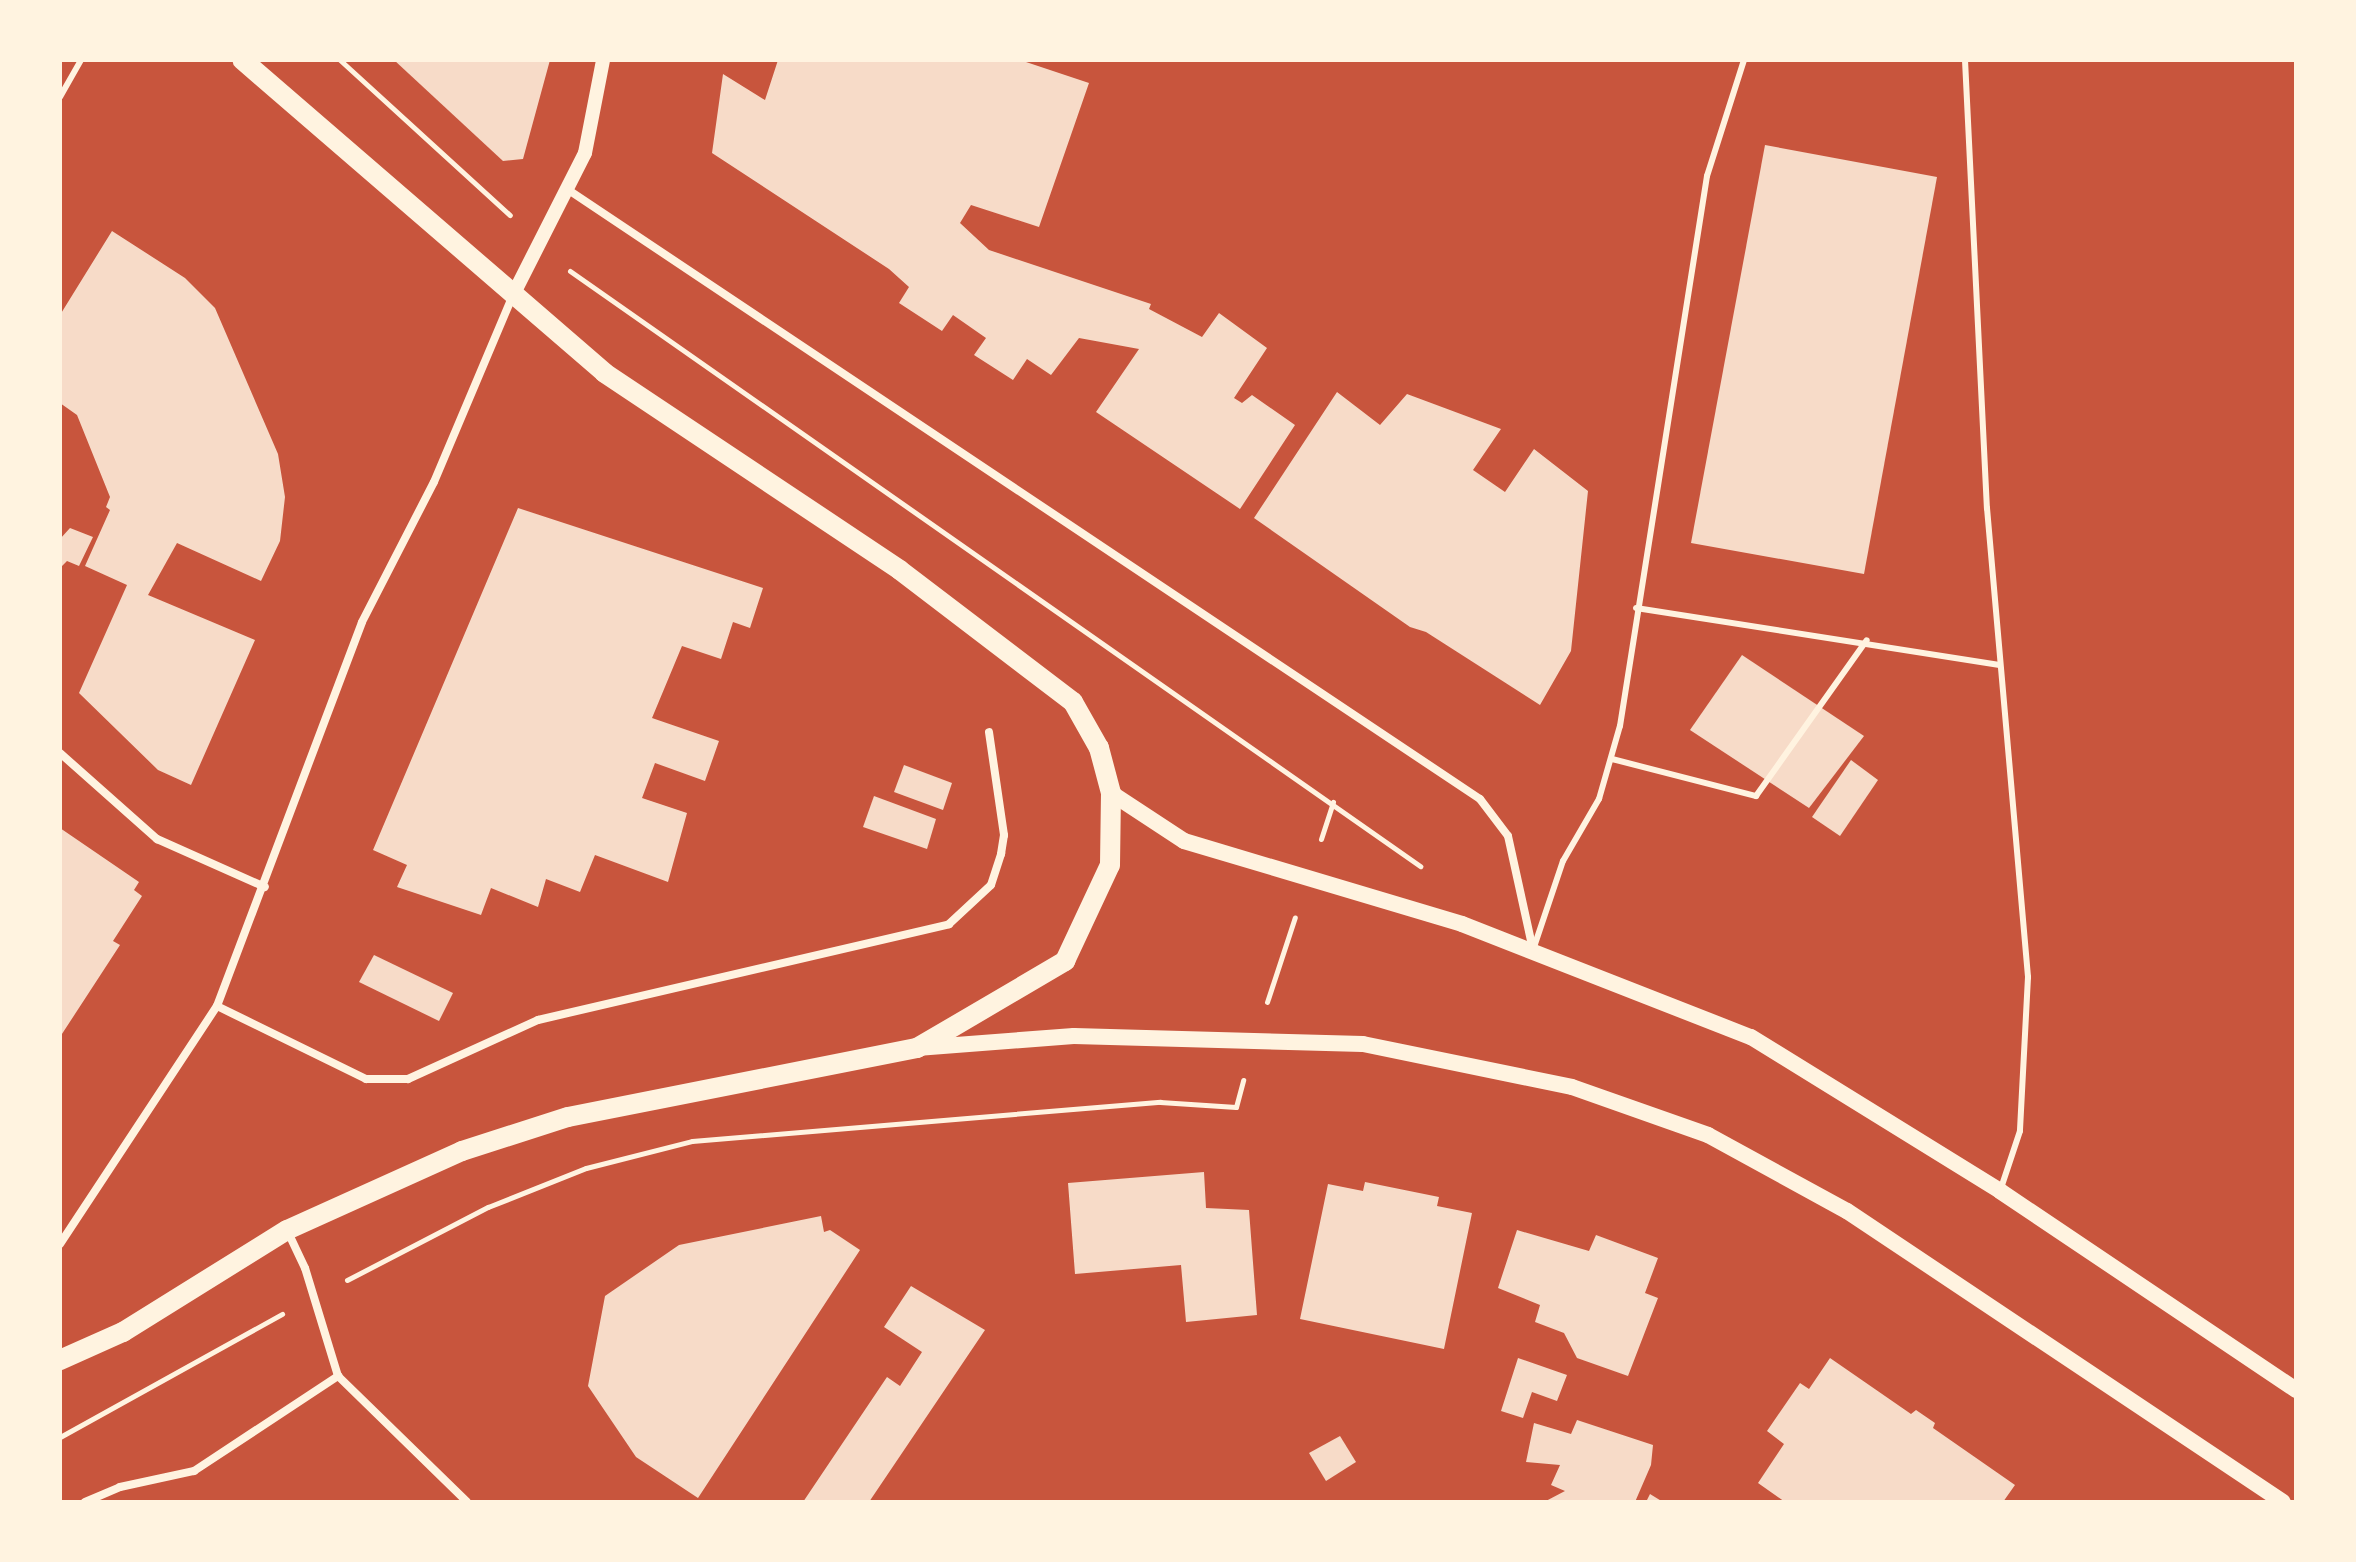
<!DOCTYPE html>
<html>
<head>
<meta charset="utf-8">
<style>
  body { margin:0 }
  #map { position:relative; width:2356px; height:1562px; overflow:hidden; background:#c8553d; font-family:Signika,sans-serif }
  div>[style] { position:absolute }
  .building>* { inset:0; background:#f7dbc8 }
  .path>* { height:5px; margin:-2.5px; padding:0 2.5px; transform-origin:2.5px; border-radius:2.5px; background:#fff3e0 }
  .service>* { height:6px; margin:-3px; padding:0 3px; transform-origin:3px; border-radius:3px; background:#fff3e0 }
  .minor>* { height:8px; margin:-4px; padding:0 4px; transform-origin:4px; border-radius:4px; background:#fff3e0 }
  .tertiary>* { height:14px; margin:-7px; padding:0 7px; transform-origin:7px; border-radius:7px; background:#fff3e0 }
  .secondary>* { height:16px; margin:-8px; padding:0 8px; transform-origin:8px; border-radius:8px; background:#fff3e0 }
  .primary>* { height:20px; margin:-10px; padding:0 10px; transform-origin:10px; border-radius:10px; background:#fff3e0 }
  span { translate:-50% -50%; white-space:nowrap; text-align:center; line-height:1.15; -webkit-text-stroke:8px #fff3e0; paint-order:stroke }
  .frame { position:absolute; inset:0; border:62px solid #fff3e0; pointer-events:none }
</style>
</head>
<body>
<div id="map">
  <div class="building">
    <i style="clip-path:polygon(394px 60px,550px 60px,523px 159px,503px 161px)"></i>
    <i style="clip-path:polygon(778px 60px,1020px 60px,1089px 83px,1039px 227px,971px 205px,960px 223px,989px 250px,1151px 304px,1149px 309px,1202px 337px,1219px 313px,1267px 348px,1234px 398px,1242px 403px,1252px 395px,1295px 425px,1240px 509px,1096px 412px,1139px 349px,1079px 338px,1051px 375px,1027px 359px,1013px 380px,974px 355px,986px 338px,953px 315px,942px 331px,899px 303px,909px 287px,889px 269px,712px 153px,723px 74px,765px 100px)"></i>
    <i style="clip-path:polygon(1765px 145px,1937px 177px,1864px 574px,1691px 543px)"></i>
    <i style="clip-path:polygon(112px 231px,185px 278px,215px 308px,278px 454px,285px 497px,280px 541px,261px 581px,177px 543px,148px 595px,255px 640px,191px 785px,158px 770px,79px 693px,127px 585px,85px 566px,110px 510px,106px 507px,110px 497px,77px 415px,60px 403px,60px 315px)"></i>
    <i style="clip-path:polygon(1337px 392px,1380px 425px,1407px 394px,1501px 429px,1473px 470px,1505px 492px,1534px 449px,1588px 491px,1571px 651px,1540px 705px,1426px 632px,1410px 627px,1254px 518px)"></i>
    <i style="clip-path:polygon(518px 508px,763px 588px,750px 628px,733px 622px,721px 659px,682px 646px,652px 718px,719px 741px,705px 781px,655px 763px,642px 798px,687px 813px,668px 882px,595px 855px,580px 892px,546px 879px,538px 907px,491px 888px,481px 915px,397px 887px,407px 865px,373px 850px)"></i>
    <i style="clip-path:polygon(70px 528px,93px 537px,79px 566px,67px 561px,60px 568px,60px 539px)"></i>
    <i style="clip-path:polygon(1742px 655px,1864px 736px,1809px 808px,1690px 730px)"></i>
    <i style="clip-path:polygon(1851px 760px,1878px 780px,1840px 836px,1812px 817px)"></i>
    <i style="clip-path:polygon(904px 765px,952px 783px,943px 810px,894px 792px)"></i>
    <i style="clip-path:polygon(874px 796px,936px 819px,927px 849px,863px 827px)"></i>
    <i style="clip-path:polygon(60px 828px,139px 882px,134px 890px,142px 896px,113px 941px,120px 945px,60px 1037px)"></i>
    <i style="clip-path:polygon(374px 955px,453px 993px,439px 1021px,359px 982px)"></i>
    <i style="clip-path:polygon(1204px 1172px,1206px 1208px,1249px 1210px,1257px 1315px,1186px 1322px,1181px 1265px,1075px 1274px,1068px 1183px)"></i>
    <i style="clip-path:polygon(1365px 1182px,1439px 1197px,1437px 1206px,1472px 1213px,1444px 1349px,1300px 1319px,1328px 1184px,1363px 1191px)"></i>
    <i style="clip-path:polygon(821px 1216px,824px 1232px,830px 1230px,860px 1250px,698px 1498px,636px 1457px,588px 1386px,605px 1296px,679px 1245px)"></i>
    <i style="clip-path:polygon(1517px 1230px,1589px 1251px,1596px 1235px,1658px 1258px,1645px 1293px,1658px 1298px,1628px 1376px,1577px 1358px,1564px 1333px,1535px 1322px,1540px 1305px,1498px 1288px)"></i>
    <i style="clip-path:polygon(911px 1286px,985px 1330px,869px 1502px,803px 1502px,887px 1377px,900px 1386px,922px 1352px,884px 1327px)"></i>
    <i style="clip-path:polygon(1518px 1358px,1567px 1375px,1557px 1401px,1532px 1392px,1523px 1418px,1501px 1411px)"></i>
    <i style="clip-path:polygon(1830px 1358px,1911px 1414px,1916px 1410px,1935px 1423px,1933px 1428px,2015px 1485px,2003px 1502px,1785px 1502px,1758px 1483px,1784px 1444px,1767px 1431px,1800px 1383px,1809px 1389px)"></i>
    <i style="clip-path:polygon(1577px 1420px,1653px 1445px,1651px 1465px,1635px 1502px,1544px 1502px,1565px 1491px,1551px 1485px,1560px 1465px,1526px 1462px,1534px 1423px,1571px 1434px)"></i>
    <i style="clip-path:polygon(1340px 1436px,1356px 1462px,1326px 1481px,1309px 1453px)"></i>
    <i style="clip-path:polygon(1650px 1494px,1663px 1502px,1646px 1502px)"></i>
  </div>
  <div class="path">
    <i style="left:340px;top:60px;width:230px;rotate:42.4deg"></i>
    <i style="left:570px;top:271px;width:1038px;rotate:34.99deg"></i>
    <i style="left:1321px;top:839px;width:39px;rotate:-72deg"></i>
    <i style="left:1267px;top:1002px;width:89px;rotate:-71.8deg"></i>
    <i style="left:347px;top:1280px;width:159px;rotate:-27.4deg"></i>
    <i style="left:488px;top:1207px;width:105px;rotate:-21.7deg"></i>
    <i style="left:586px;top:1168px;width:109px;rotate:-14.3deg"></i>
    <i style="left:692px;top:1141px;width:470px;rotate:-4.8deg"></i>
    <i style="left:1160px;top:1102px;width:76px;rotate:3.8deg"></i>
    <i style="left:1236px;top:1107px;width:28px;rotate:-75deg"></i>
    <i style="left:60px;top:1437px;width:254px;rotate:-29deg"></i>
  </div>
  <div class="service">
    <i style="left:1965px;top:60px;width:449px;rotate:87.2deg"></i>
    <i style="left:1987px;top:508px;width:471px;rotate:85deg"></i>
    <i style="left:2028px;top:977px;width:154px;rotate:93deg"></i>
    <i style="left:2020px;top:1131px;width:60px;rotate:108.4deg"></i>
    <i style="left:60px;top:97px;width:43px;rotate:-60.4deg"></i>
    <i style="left:1636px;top:608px;width:368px;rotate:8.9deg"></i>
    <i style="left:1612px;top:759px;width:149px;rotate:14.4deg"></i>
    <i style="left:1756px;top:796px;width:191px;rotate:-54.6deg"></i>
    <i style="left:1533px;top:950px;width:94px;rotate:-71.4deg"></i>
    <i style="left:1563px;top:861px;width:72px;rotate:-59.9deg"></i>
    <i style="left:1599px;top:799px;width:76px;rotate:-74deg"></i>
    <i style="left:1620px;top:726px;width:557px;rotate:-81.01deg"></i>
    <i style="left:1707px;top:176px;width:122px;rotate:-72.3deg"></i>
  </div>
  <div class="minor">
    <i style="left:567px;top:189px;width:1098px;rotate:33.75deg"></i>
    <i style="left:1480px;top:799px;width:46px;rotate:52.9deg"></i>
    <i style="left:1508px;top:836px;width:117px;rotate:77.6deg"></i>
    <i style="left:60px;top:753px;width:130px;rotate:41.6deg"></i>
    <i style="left:157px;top:839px;width:118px;rotate:24deg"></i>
    <i style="left:217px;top:1006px;width:166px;rotate:26.1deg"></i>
    <i style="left:366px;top:1079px;width:42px"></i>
    <i style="left:408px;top:1079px;width:143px;rotate:-24.4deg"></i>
    <i style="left:538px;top:1020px;width:422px;rotate:-13.1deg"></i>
    <i style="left:949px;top:924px;width:57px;rotate:-42.9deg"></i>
    <i style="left:991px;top:885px;width:33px;rotate:-72deg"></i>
    <i style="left:1001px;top:854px;width:19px;rotate:-81deg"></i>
    <i style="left:1004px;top:835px;width:104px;rotate:-98.3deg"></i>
    <i style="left:287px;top:1230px;width:42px;rotate:64.7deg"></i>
    <i style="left:305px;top:1268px;width:113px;rotate:73deg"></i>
    <i style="left:338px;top:1376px;width:180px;rotate:44.3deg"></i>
    <i style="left:60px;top:1244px;width:285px;rotate:-56.6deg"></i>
    <i style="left:217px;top:1006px;width:410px;rotate:-69.3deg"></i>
    <i style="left:362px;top:622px;width:157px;rotate:-62.8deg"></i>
    <i style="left:434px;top:482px;width:201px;rotate:-67.1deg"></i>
    <i style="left:85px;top:1502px;width:38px;rotate:-23deg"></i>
    <i style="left:120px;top:1487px;width:76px;rotate:-12.2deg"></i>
    <i style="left:194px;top:1471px;width:173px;rotate:-33.4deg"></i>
  </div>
  <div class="tertiary">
    <i style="left:512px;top:297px;width:161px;rotate:-63.1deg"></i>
    <i style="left:585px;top:153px;width:95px;rotate:-79deg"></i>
  </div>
  <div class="secondary">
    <i style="left:1111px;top:793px;width:87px;rotate:33.3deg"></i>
    <i style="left:1184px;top:841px;width:290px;rotate:16.6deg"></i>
    <i style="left:1462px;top:924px;width:310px;rotate:21.4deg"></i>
    <i style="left:1751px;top:1037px;width:293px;rotate:31.7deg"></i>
    <i style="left:2000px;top:1191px;width:357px;rotate:33.9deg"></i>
    <i style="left:917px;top:1048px;width:157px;rotate:-4.4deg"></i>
    <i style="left:1074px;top:1036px;width:289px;rotate:1.6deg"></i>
    <i style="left:1363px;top:1044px;width:213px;rotate:11.6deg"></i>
    <i style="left:1572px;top:1087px;width:144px;rotate:19.4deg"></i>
    <i style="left:1708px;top:1135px;width:158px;rotate:28.7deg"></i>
    <i style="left:1847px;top:1211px;width:524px;rotate:33.72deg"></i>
  </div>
  <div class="primary">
    <i style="left:60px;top:1360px;width:69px;rotate:-24deg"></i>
    <i style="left:123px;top:1332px;width:193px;rotate:-31.9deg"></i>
    <i style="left:287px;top:1230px;width:192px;rotate:-24.3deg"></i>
    <i style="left:462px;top:1151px;width:111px;rotate:-17.8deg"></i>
    <i style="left:568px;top:1117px;width:356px;rotate:-11.2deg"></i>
    <i style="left:917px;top:1048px;width:172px;rotate:-30.4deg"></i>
    <i style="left:1065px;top:961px;width:106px;rotate:-64.9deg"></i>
    <i style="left:1110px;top:865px;width:72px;rotate:-89.2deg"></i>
    <i style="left:1111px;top:793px;width:47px;rotate:-104.9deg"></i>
    <i style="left:1099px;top:748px;width:53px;rotate:-119.5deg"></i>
    <i style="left:1073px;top:702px;width:218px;rotate:-142.7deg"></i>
    <i style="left:900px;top:570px;width:355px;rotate:-146.3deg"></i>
    <i style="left:605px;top:373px;width:479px;rotate:-139.2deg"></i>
  </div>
  <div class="frame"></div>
</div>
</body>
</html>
